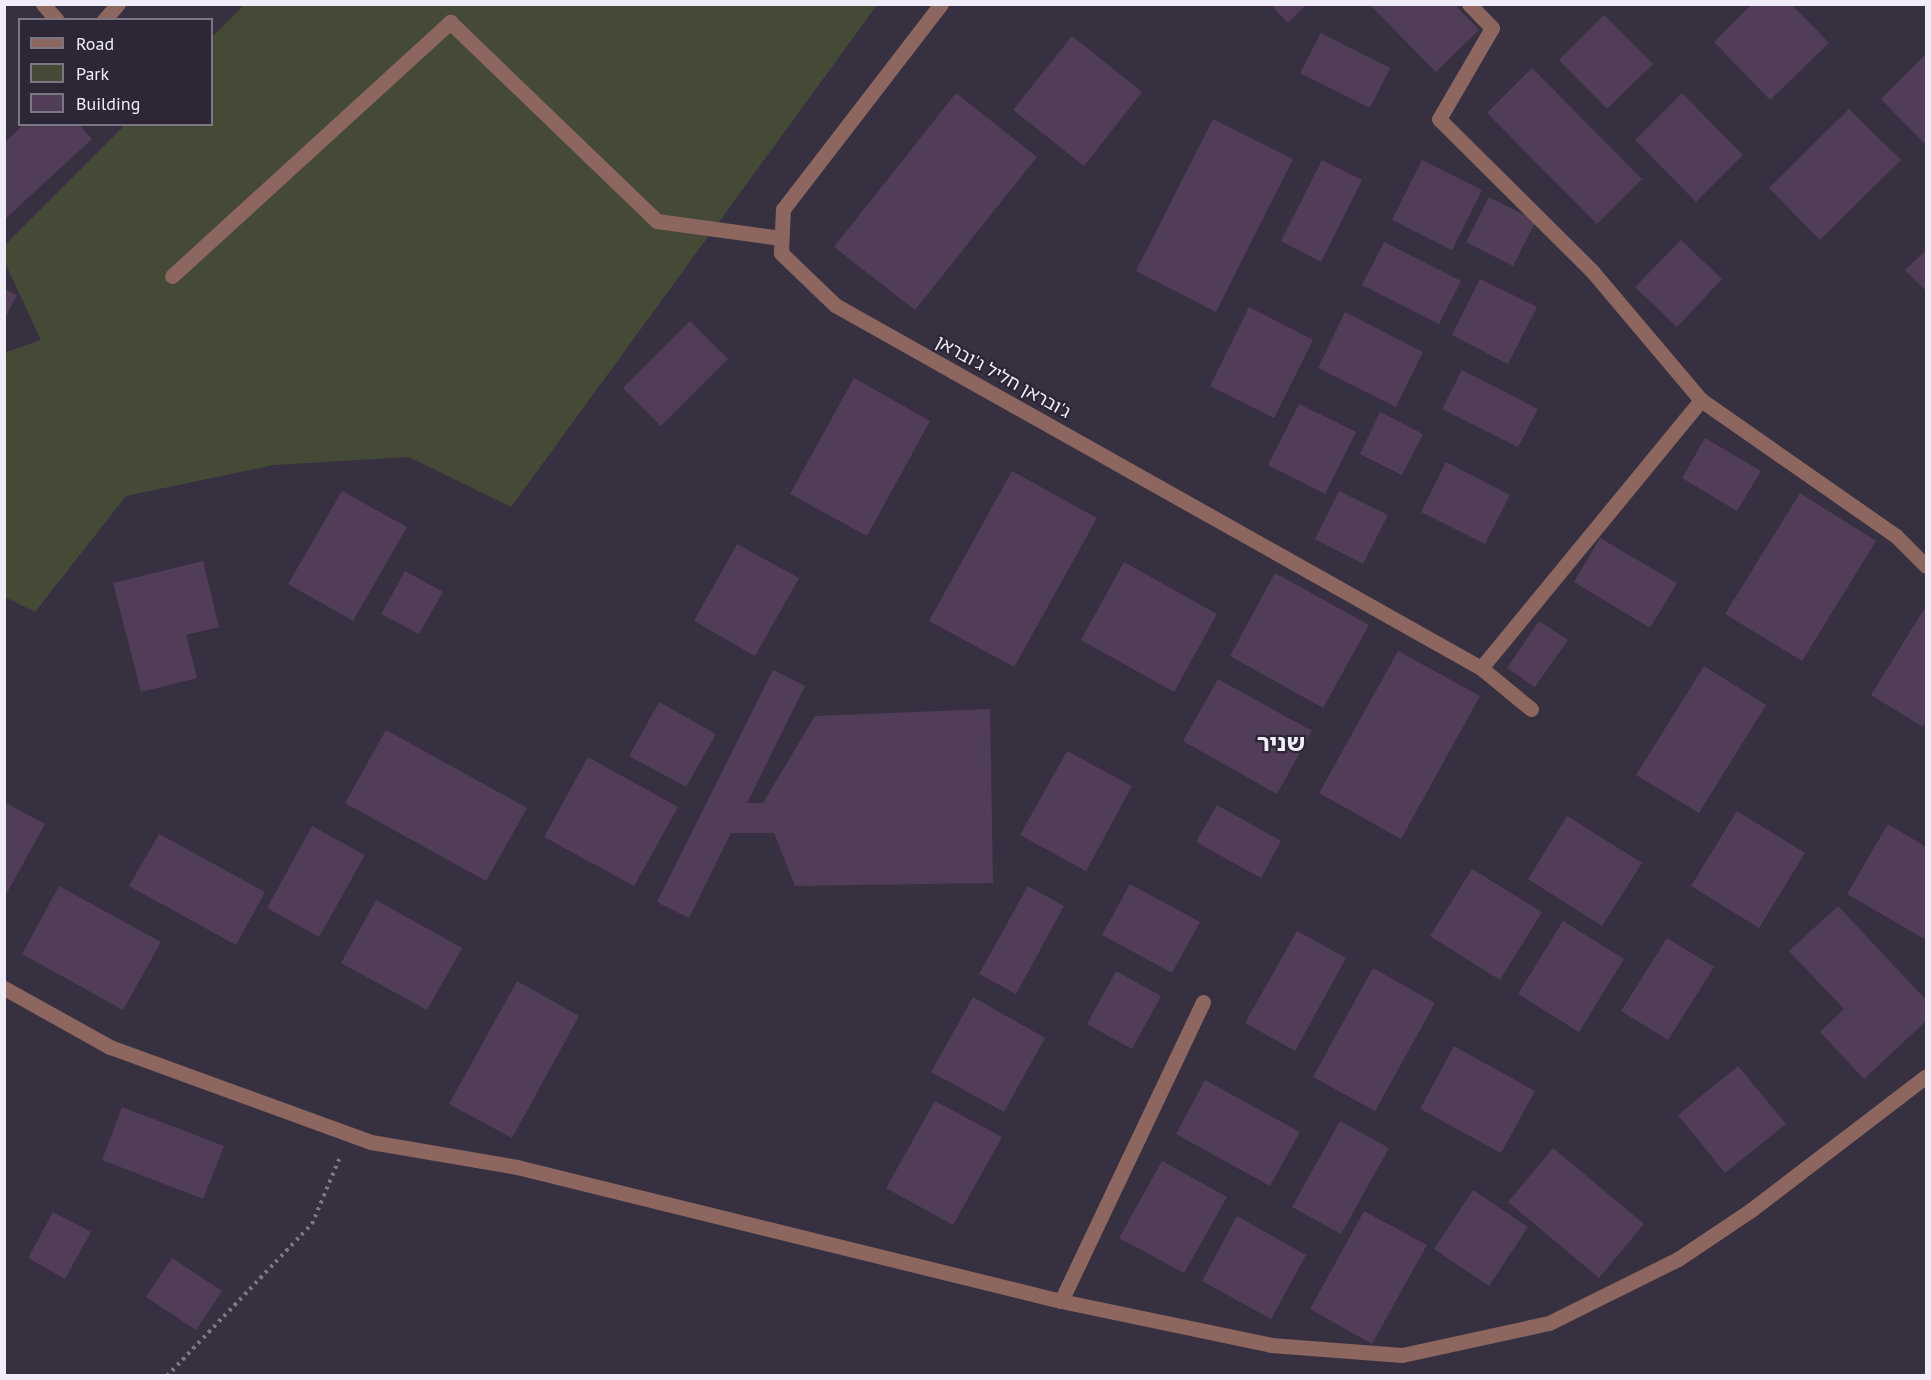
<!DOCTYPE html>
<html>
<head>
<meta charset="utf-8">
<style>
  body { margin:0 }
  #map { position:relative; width:1931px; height:1380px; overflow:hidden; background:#363041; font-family:"PT Sans","Noto Sans Hebrew",sans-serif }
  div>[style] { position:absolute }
  .green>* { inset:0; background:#454a37 }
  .building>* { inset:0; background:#513d58 }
  .path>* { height:4px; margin-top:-2px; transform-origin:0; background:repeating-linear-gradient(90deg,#7c7886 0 3px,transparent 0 7.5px) }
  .minor>* { height:15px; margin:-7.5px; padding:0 7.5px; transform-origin:7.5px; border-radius:7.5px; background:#8c665f }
  .tertiary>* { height:15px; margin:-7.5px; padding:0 7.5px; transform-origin:7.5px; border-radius:7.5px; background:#8c665f }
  span { translate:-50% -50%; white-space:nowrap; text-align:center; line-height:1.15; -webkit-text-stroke:4.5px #2c2636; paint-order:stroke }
  .street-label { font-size:18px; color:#f0edf8 }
  .district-label { font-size:24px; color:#f0edf8; font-weight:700 }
  .frame { position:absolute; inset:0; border:6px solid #f0edf8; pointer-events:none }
  .legend { position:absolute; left:18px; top:18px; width:195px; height:108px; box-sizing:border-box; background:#2c2636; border:2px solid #7a7684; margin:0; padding:8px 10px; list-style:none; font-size:18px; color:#f0edf8 }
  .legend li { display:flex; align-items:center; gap:12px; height:30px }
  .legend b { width:30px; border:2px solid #7a7684 }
</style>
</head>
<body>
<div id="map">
  <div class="green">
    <i style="clip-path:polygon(244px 5px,877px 5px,511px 507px,409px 457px,274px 465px,126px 496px,35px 612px,5px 597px,4px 353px,41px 340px,5px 263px,5px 245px,125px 125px,212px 124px,212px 37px)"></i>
  </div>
  <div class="building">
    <i style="clip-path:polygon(1270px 4px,1307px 4px,1288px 23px)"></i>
    <i style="clip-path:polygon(1369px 4px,1454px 4px,1479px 30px,1436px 72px)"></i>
    <i style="clip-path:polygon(1752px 4px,1791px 4px,1829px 43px,1770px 100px,1714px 42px)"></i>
    <i style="clip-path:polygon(1604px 15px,1653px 64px,1607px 109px,1559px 60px)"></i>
    <i style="clip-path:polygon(1321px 33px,1390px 68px,1370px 108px,1300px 73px)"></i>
    <i style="clip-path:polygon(1072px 36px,1142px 92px,1084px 166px,1013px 110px)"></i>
    <i style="clip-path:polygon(1926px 54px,1926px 145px,1881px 99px)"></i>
    <i style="clip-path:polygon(1532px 68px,1642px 179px,1597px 224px,1487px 113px)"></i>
    <i style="clip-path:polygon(956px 93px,1037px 157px,915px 310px,834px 247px)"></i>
    <i style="clip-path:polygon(1682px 93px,1743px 155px,1696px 202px,1635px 140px)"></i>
    <i style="clip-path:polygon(1849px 109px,1901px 160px,1820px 240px,1769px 188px)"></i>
    <i style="clip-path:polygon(1213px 119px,1293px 159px,1216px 312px,1136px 271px)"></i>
    <i style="clip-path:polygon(24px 124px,79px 124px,92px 139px,4px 220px,4px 143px)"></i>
    <i style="clip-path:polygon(1322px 160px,1362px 180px,1321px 262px,1281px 241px)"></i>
    <i style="clip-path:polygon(1422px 160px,1482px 190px,1452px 250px,1392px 220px)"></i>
    <i style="clip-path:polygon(1489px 197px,1536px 221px,1513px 266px,1466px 242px)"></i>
    <i style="clip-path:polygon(1681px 240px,1722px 279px,1677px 327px,1635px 287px)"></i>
    <i style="clip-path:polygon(1384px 242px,1461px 281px,1439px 324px,1362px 285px)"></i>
    <i style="clip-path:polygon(1926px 250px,1926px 291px,1905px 270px)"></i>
    <i style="clip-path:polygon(1480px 279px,1537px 307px,1508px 364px,1452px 335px)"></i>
    <i style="clip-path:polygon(4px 289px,17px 295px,4px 320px)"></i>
    <i style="clip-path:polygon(1249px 307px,1313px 340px,1274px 418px,1210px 386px)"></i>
    <i style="clip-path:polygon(1345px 312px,1423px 352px,1396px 407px,1318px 368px)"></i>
    <i style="clip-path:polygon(690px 321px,728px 359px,661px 426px,623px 388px)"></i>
    <i style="clip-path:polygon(1462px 370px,1538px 409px,1518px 447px,1442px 409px)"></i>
    <i style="clip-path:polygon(854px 378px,930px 421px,867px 536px,790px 494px)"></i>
    <i style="clip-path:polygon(1299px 404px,1356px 432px,1325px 494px,1268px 465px)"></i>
    <i style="clip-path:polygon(1380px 412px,1423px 434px,1402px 475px,1360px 454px)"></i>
    <i style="clip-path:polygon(1705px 438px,1761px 471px,1737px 511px,1682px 478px)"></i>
    <i style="clip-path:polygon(1446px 462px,1510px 495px,1485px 544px,1421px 512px)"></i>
    <i style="clip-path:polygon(1012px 471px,1097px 518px,1014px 667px,929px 621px)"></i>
    <i style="clip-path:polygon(342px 491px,407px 527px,353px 621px,288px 584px)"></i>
    <i style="clip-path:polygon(1339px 491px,1388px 515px,1363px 564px,1315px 539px)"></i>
    <i style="clip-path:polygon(1800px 493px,1876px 541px,1802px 661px,1725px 614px)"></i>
    <i style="clip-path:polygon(1600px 538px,1677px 583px,1650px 628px,1574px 582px)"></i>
    <i style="clip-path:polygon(737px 544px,799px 578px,755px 656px,694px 621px)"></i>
    <i style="clip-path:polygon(203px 561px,219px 627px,186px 635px,197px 678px,141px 692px,113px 583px)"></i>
    <i style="clip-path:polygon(1124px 562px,1217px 614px,1174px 692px,1081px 640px)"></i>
    <i style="clip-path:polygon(405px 571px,443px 592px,419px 634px,381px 614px)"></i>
    <i style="clip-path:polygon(1275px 573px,1369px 625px,1323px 708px,1230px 656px)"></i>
    <i style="clip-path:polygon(1926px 606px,1926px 722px,1923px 727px,1871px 695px)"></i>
    <i style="clip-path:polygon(1539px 621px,1568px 640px,1535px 687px,1507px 668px)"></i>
    <i style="clip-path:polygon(1398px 651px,1480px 696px,1401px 839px,1319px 793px)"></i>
    <i style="clip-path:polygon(1704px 666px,1766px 705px,1699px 813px,1636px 775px)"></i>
    <i style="clip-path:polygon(773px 670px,805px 686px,747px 803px,763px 803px,815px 716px,990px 709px,993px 883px,795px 886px,774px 833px,731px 833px,689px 918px,657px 902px)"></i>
    <i style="clip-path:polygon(1218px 679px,1312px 731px,1277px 794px,1183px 741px)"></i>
    <i style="clip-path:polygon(659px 702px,716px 734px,686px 787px,629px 756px)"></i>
    <i style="clip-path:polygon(386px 730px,527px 808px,486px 881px,345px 803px)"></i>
    <i style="clip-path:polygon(1067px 751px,1132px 786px,1086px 871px,1020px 835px)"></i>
    <i style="clip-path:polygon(588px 757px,678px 807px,634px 886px,544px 837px)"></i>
    <i style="clip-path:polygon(4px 802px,45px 824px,4px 898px)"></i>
    <i style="clip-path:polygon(1217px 805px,1281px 841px,1261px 878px,1196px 842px)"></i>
    <i style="clip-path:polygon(1737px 811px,1805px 853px,1759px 928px,1691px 886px)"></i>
    <i style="clip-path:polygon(1567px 816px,1642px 863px,1602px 926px,1528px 879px)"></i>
    <i style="clip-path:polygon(1888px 824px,1926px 847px,1926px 940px,1847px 894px)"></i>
    <i style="clip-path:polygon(312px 826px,365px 855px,319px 937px,267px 908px)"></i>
    <i style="clip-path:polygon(159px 834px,265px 892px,236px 945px,129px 886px)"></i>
    <i style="clip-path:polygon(1472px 869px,1542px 912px,1500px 980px,1430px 936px)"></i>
    <i style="clip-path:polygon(1130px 884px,1200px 922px,1172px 973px,1102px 935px)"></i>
    <i style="clip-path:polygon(59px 886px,161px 942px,123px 1010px,22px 954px)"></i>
    <i style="clip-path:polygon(1028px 886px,1064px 906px,1016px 994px,979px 974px)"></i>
    <i style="clip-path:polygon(376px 900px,462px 948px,427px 1010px,341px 963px)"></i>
    <i style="clip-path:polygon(1838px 906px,1926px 1000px,1926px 1021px,1864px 1079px,1820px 1032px,1844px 1009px,1789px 951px)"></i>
    <i style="clip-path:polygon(1563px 921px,1624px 959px,1579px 1032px,1518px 994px)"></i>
    <i style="clip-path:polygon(1297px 931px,1346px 958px,1295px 1051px,1245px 1023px)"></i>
    <i style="clip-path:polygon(1667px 938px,1714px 967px,1668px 1040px,1621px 1011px)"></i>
    <i style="clip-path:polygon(1373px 968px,1435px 1003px,1375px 1111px,1313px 1077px)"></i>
    <i style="clip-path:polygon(1116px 971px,1161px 996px,1132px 1049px,1087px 1024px)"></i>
    <i style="clip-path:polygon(517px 981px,579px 1016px,512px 1138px,449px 1104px)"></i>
    <i style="clip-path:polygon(973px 997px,1045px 1038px,1004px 1112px,931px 1072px)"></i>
    <i style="clip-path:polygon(1454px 1046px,1535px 1091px,1501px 1153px,1420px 1109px)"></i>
    <i style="clip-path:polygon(1738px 1066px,1786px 1124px,1725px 1173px,1678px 1115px)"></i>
    <i style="clip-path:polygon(1205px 1080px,1300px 1132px,1270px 1186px,1176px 1134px)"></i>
    <i style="clip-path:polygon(935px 1101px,1002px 1137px,953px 1225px,886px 1188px)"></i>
    <i style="clip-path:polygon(122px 1107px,224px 1146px,203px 1199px,102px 1160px)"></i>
    <i style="clip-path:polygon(1340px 1121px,1389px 1148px,1341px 1234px,1292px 1207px)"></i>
    <i style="clip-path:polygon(1553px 1148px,1644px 1224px,1599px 1278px,1508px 1202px)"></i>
    <i style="clip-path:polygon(1162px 1161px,1227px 1197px,1184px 1273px,1119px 1238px)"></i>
    <i style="clip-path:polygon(1473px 1190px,1528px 1227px,1489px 1286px,1434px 1249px)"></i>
    <i style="clip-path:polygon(1364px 1211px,1427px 1245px,1372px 1344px,1310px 1309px)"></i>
    <i style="clip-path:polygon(53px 1212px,91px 1232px,65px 1279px,28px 1258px)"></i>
    <i style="clip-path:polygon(1237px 1216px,1306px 1255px,1271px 1319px,1202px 1281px)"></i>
    <i style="clip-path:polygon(172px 1258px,222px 1291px,196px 1330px,146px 1297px)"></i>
  </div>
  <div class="path">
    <i style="left:167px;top:1376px;width:210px;rotate:-46.4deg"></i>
    <i style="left:312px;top:1224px;width:73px;rotate:-67.3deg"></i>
  </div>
  <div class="minor">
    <i style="left:43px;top:4px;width:21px;rotate:49deg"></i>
    <i style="left:941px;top:4px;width:259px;rotate:127.6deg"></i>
    <i style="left:783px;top:209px;width:44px;rotate:92.6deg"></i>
    <i style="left:781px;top:253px;width:75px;rotate:43.9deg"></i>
    <i style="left:835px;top:305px;width:741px;rotate:29.33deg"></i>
    <i style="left:1469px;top:4px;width:33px;rotate:46deg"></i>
    <i style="left:1492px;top:28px;width:105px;rotate:120.2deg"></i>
    <i style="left:1439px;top:119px;width:216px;rotate:44.8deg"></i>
    <i style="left:1592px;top:271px;width:169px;rotate:49.8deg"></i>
    <i style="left:1701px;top:400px;width:238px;rotate:34.9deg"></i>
    <i style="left:1896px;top:536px;width:42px;rotate:45deg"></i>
    <i style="left:104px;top:20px;width:21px;rotate:-49deg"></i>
    <i style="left:172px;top:276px;width:377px;rotate:-42.4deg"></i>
    <i style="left:450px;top:22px;width:287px;rotate:43.9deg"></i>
    <i style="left:657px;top:221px;width:125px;rotate:7.8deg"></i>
    <i style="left:1531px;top:709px;width:65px;rotate:-140.6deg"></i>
    <i style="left:1481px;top:668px;width:347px;rotate:-50.6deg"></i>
    <i style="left:1061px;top:1301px;width:331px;rotate:-64.6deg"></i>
  </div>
  <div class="tertiary">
    <i style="left:4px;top:988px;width:121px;rotate:29.1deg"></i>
    <i style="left:110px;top:1047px;width:278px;rotate:20deg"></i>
    <i style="left:371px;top:1142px;width:148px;rotate:9.7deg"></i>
    <i style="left:517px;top:1167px;width:560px;rotate:13.84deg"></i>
    <i style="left:1061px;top:1301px;width:215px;rotate:11.8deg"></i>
    <i style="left:1271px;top:1345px;width:131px;rotate:4.4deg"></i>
    <i style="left:1402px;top:1355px;width:150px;rotate:-12.3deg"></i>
    <i style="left:1549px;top:1323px;width:144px;rotate:-26.4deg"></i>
    <i style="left:1678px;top:1259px;width:88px;rotate:-33.9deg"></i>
    <i style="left:1751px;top:1210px;width:220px;rotate:-37.4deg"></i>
  </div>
  <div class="street-label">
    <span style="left:1003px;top:377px;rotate:29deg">ג'ובראן חליל ג'ובראן</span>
  </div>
  <div class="district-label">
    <span style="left:1281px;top:743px">שניר</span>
  </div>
  <div class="frame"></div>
  <ul class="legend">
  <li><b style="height:8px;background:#8c665f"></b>Road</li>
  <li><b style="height:16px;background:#454a37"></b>Park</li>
  <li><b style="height:16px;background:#513d58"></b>Building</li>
  </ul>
</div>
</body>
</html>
